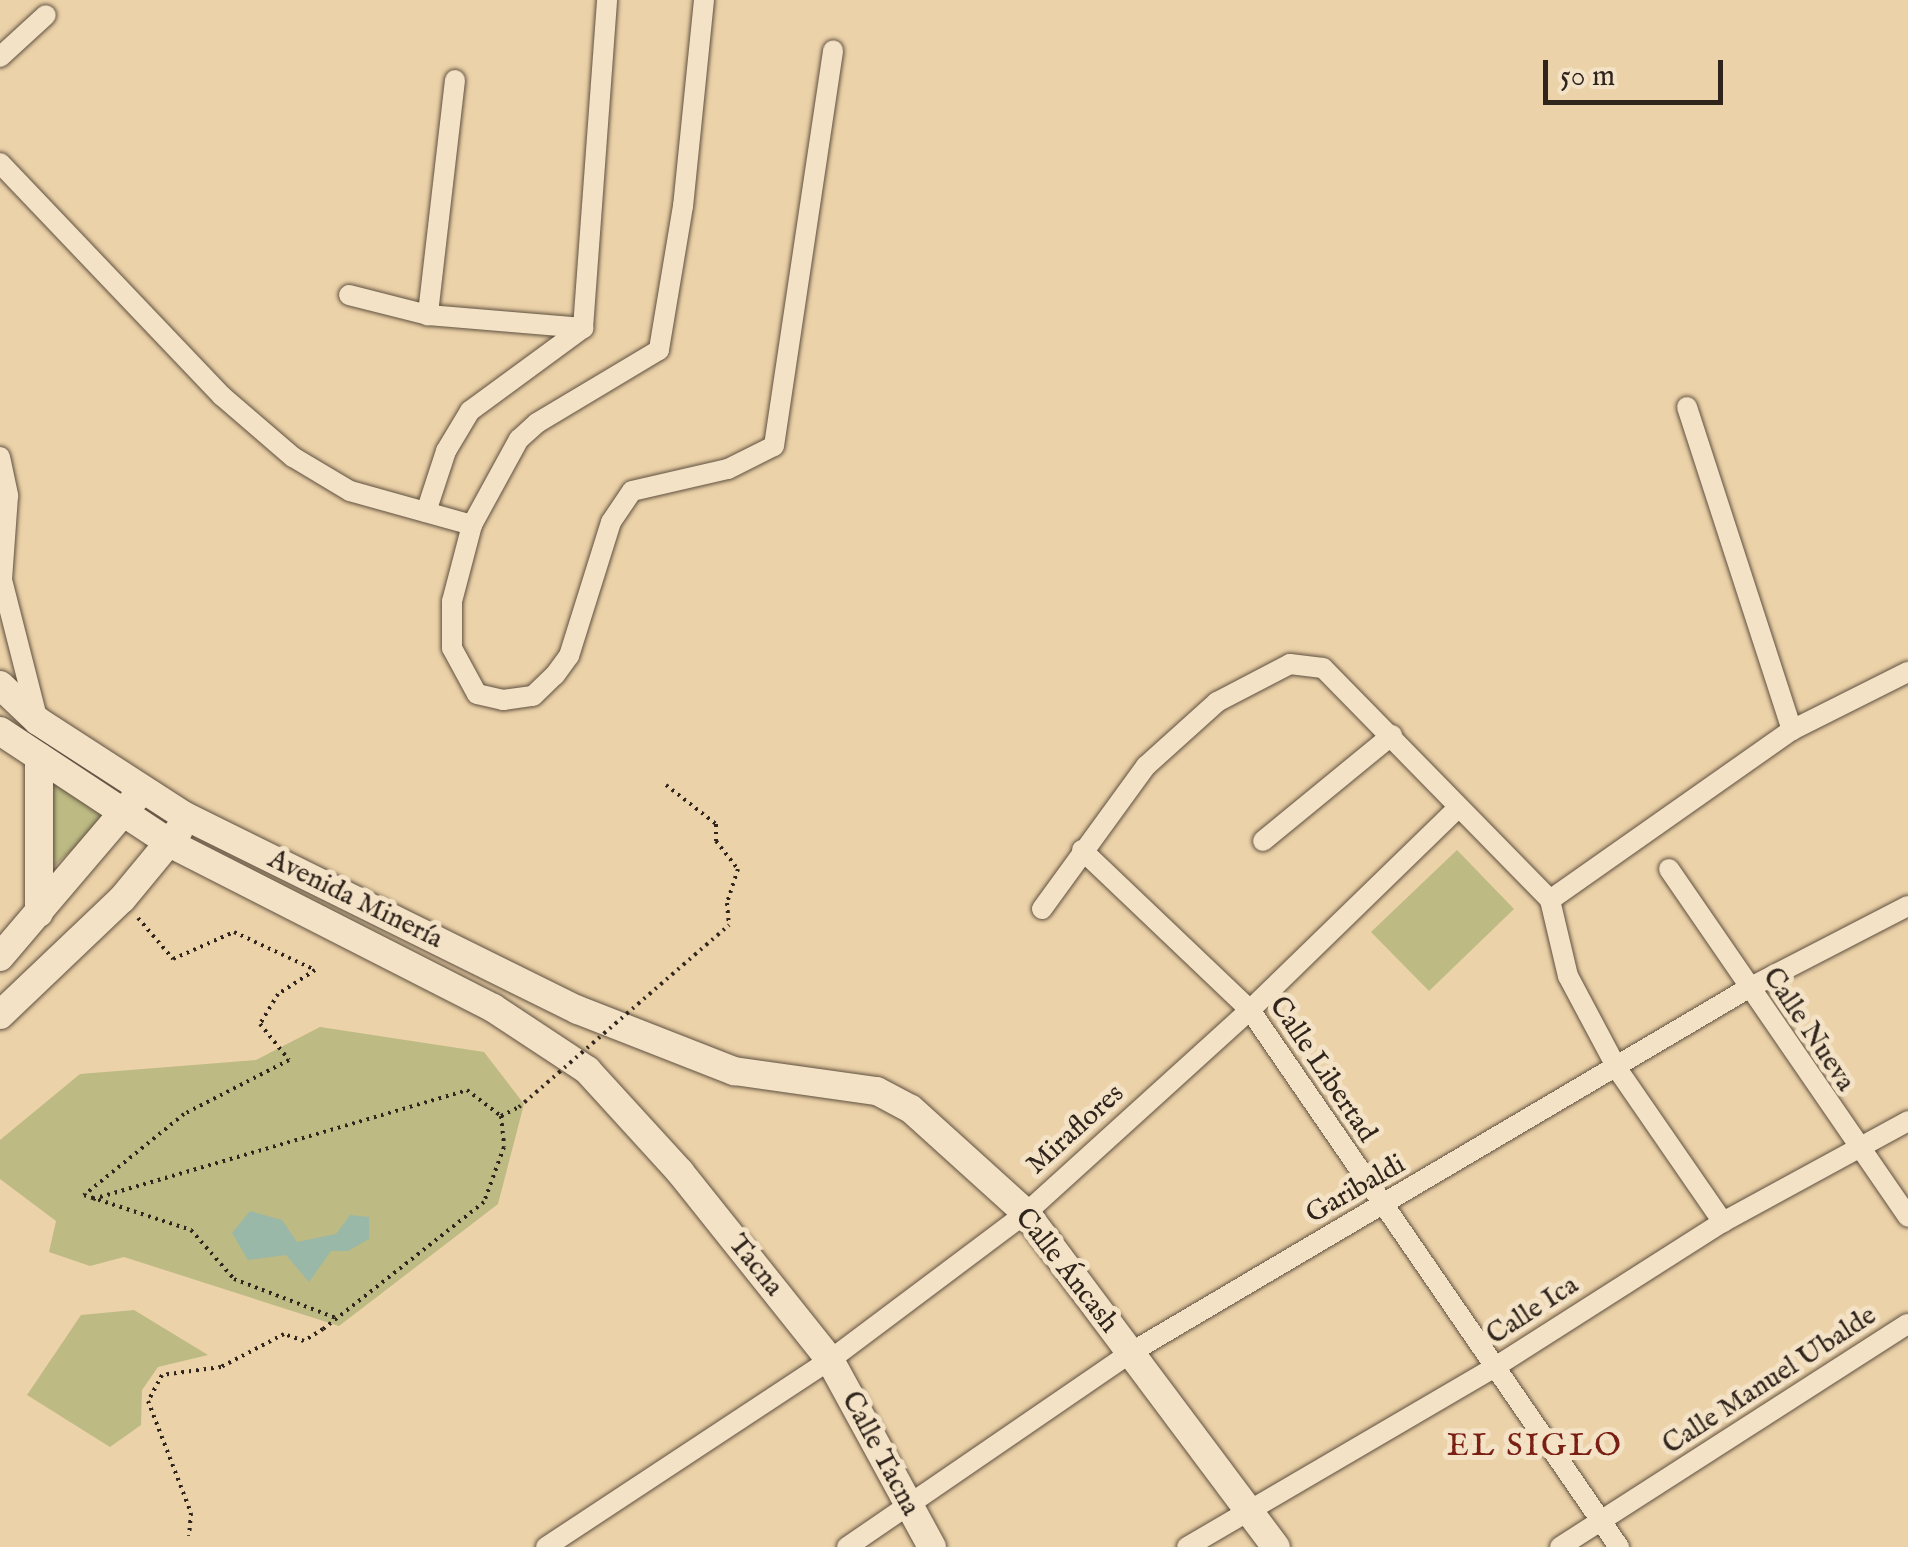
<!DOCTYPE html>
<html>
<head>
<meta charset="utf-8">
<style>
  body { margin:0 }
  #map { position:relative; width:1908px; height:1547px; overflow:hidden; background:#ecd2a8; font-family:"IM FELL English",serif }
  div>[style] { position:absolute }
  .green>* { inset:0; background:#bdba84 }
  .water>* { inset:0; background:#99b8a8 }
  .path>* { height:4px; margin-top:-2px; transform-origin:0; background:repeating-linear-gradient(90deg,#30251d 0 2.5px,transparent 0 7.5px) }
  .roads { filter:drop-shadow(0 0 2px #5f5040) drop-shadow(0 0 2px #5f5040) }
  .street>* { height:20px; margin:-10px; padding:0 10px; transform-origin:10px; border-radius:10px; background:#f3e2c6 }
  .secondary>* { height:28px; margin:-14px; padding:0 14px; transform-origin:14px; border-radius:14px; background:#f3e2c6 }
  .path-bridge>* { height:4px; margin-top:-2px; transform-origin:0; background:repeating-linear-gradient(90deg,#30251d 0 2.5px,transparent 0 7.5px) }
  span { translate:-50% -50%; white-space:nowrap; text-align:center; line-height:1.15; -webkit-text-stroke:10px #f3e2c6; paint-order:stroke }
  .street-label { font-size:28px; color:#30251d }
  .quarter-label { font-size:32px; color:#7a1f14; letter-spacing:2.5px }
  .scale { position:absolute; left:1543px; top:60px; width:180px; height:45px; box-sizing:border-box; border:5px solid #30251d; border-top:0; padding-left:12px; font-size:30px; line-height:35px; white-space:nowrap; color:#30251d; -webkit-text-stroke:8px #f3e2c6; paint-order:stroke }
</style>
</head>
<body>
<div id="map">
  <div class="green">
    <i style="clip-path:polygon(49px 778px,109px 817px,53px 867px)"></i>
    <i style="clip-path:polygon(1457px 850px,1514px 909px,1429px 991px,1371px 932px)"></i>
    <i style="clip-path:polygon(320px 1027px,484px 1052px,524px 1104px,498px 1204px,339px 1326px,124px 1257px,90px 1266px,49px 1252px,56px 1221px,0 1179px,0 1140px,80px 1074px,256px 1060px)"></i>
    <i style="clip-path:polygon(134px 1310px,208px 1355px,158px 1367px,142px 1390px,141px 1425px,110px 1447px,27px 1395px,81px 1315px)"></i>
  </div>
  <div class="water">
    <i style="clip-path:polygon(250px 1211px,282px 1220px,297px 1242px,336px 1234px,350px 1215px,369px 1217px,369px 1239px,348px 1251px,331px 1251px,309px 1282px,286px 1255px,248px 1260px,232px 1233px)"></i>
  </div>
  <div class="path">
    <i style="left:666px;top:785px;width:63px;rotate:38deg"></i>
    <i style="left:716px;top:824px;width:17px;rotate:90deg"></i>
    <i style="left:716px;top:841px;width:36px;rotate:52deg"></i>
    <i style="left:738px;top:869px;width:36px;rotate:108deg"></i>
    <i style="left:727px;top:903px;width:22px;rotate:85deg"></i>
    <i style="left:138px;top:918px;width:54px;rotate:49.5deg"></i>
    <i style="left:173px;top:959px;width:67px;rotate:-23.9deg"></i>
    <i style="left:234px;top:932px;width:89px;rotate:25.1deg"></i>
    <i style="left:315px;top:970px;width:44px;rotate:147deg"></i>
    <i style="left:278px;top:994px;width:35px;rotate:121deg"></i>
    <i style="left:260px;top:1024px;width:46px;rotate:51.1deg"></i>
    <i style="left:289px;top:1060px;width:118px;rotate:152.8deg"></i>
    <i style="left:184px;top:1114px;width:129px;rotate:141deg"></i>
    <i style="left:84px;top:1195px;width:113px;rotate:18.1deg"></i>
    <i style="left:191px;top:1230px;width:65px;rotate:48.7deg"></i>
    <i style="left:234px;top:1279px;width:109px;rotate:20.9deg"></i>
    <i style="left:501px;top:1116px;width:20px;rotate:-27deg"></i>
    <i style="left:93px;top:1199px;width:390px;rotate:-16.2deg"></i>
    <i style="left:467px;top:1090px;width:43px;rotate:37.4deg"></i>
    <i style="left:501px;top:1116px;width:31px;rotate:84deg"></i>
    <i style="left:504px;top:1147px;width:59px;rotate:110deg"></i>
    <i style="left:484px;top:1202px;width:205px;rotate:141.7deg"></i>
    <i style="left:323px;top:1329px;width:22px;rotate:148deg"></i>
    <i style="left:304px;top:1341px;width:21px;rotate:-161deg"></i>
    <i style="left:284px;top:1334px;width:71px;rotate:152.4deg"></i>
    <i style="left:221px;top:1367px;width:60px;rotate:172.3deg"></i>
    <i style="left:162px;top:1375px;width:30px;rotate:118deg"></i>
    <i style="left:148px;top:1401px;width:120px;rotate:69deg"></i>
    <i style="left:191px;top:1513px;width:23px;rotate:95deg"></i>
  </div>
  <div class="roads">
    <div class="street">
      <i style="left:704px;top:0;width:207px;rotate:95.8deg"></i>
      <i style="left:683px;top:206px;width:146px;rotate:99.5deg"></i>
      <i style="left:659px;top:350px;width:142px;rotate:149.1deg"></i>
      <i style="left:537px;top:423px;width:24px;rotate:138deg"></i>
      <i style="left:519px;top:439px;width:98px;rotate:118.7deg"></i>
      <i style="left:472px;top:525px;width:79px;rotate:104.7deg"></i>
      <i style="left:452px;top:601px;width:47px;rotate:90deg"></i>
      <i style="left:452px;top:648px;width:52px;rotate:61.5deg"></i>
      <i style="left:477px;top:694px;width:27px;rotate:13deg"></i>
      <i style="left:503px;top:700px;width:30px;rotate:-8deg"></i>
      <i style="left:533px;top:696px;width:30px;rotate:-44deg"></i>
      <i style="left:555px;top:675px;width:24px;rotate:-54deg"></i>
      <i style="left:569px;top:656px;width:140px;rotate:-72.6deg"></i>
      <i style="left:611px;top:522px;width:37px;rotate:-56deg"></i>
      <i style="left:632px;top:491px;width:98px;rotate:-12.9deg"></i>
      <i style="left:728px;top:469px;width:51px;rotate:-26.6deg"></i>
      <i style="left:774px;top:446px;width:400px;rotate:-81.5deg"></i>
      <i style="left:0;top:57px;width:62px;rotate:-42.4deg"></i>
      <i style="left:455px;top:80px;width:237px;rotate:96.6deg"></i>
      <i style="left:428px;top:315px;width:156px;rotate:4.8deg"></i>
      <i style="left:583px;top:328px;width:329px;rotate:-85.8deg"></i>
      <i style="left:0;top:163px;width:322px;rotate:46.4deg"></i>
      <i style="left:222px;top:396px;width:94px;rotate:40.7deg"></i>
      <i style="left:293px;top:457px;width:66px;rotate:30.8deg"></i>
      <i style="left:350px;top:491px;width:127px;rotate:15.6deg"></i>
      <i style="left:349px;top:295px;width:81px;rotate:14.2deg"></i>
      <i style="left:1687px;top:407px;width:340px;rotate:72deg"></i>
      <i style="left:0;top:457px;width:40px;rotate:78deg"></i>
      <i style="left:8px;top:496px;width:84px;rotate:94.1deg"></i>
      <i style="left:2px;top:580px;width:146px;rotate:75.7deg"></i>
      <i style="left:426px;top:512px;width:64px;rotate:-71.8deg"></i>
      <i style="left:446px;top:451px;width:47px;rotate:-59deg"></i>
      <i style="left:470px;top:411px;width:140px;rotate:-36.3deg"></i>
      <i style="left:1263px;top:841px;width:167px;rotate:-39.4deg"></i>
      <i style="left:1082px;top:850px;width:232px;rotate:43.6deg"></i>
      <i style="left:1250px;top:1010px;width:652px;rotate:55.51deg"></i>
      <i style="left:1669px;top:869px;width:422px;rotate:55.5deg"></i>
      <i style="left:1550px;top:900px;width:296px;rotate:-35.1deg"></i>
      <i style="left:1792px;top:730px;width:130px;rotate:-26.6deg"></i>
      <i style="left:1042px;top:909px;width:177px;rotate:-54deg"></i>
      <i style="left:1146px;top:766px;width:96px;rotate:-42deg"></i>
      <i style="left:1217px;top:702px;width:82px;rotate:-27.5deg"></i>
      <i style="left:1290px;top:664px;width:33px;rotate:7deg"></i>
      <i style="left:1323px;top:668px;width:325px;rotate:45.6deg"></i>
      <i style="left:1550px;top:900px;width:78px;rotate:76.7deg"></i>
      <i style="left:1568px;top:976px;width:106px;rotate:62deg"></i>
      <i style="left:1618px;top:1070px;width:185px;rotate:55.4deg"></i>
      <i style="left:546px;top:1547px;width:340px;rotate:-33.4deg"></i>
      <i style="left:830px;top:1360px;width:245px;rotate:-36.9deg"></i>
      <i style="left:1026px;top:1213px;width:302px;rotate:-42.2deg"></i>
      <i style="left:1250px;top:1010px;width:289px;rotate:-44.2deg"></i>
      <i style="left:847px;top:1547px;width:343px;rotate:-34.4deg"></i>
      <i style="left:1130px;top:1353px;width:716px;rotate:-30.54deg"></i>
      <i style="left:1747px;top:989px;width:181px;rotate:-27.3deg"></i>
      <i style="left:1187px;top:1547px;width:353px;rotate:-30.3deg"></i>
      <i style="left:1492px;top:1369px;width:274px;rotate:-32.5deg"></i>
      <i style="left:1723px;top:1222px;width:211px;rotate:-28.6deg"></i>
      <i style="left:1560px;top:1547px;width:413px;rotate:-32.7deg"></i>
    </div>
    <div class="secondary">
      <i style="left:0;top:685px;width:52px;rotate:43.5deg"></i>
      <i style="left:38px;top:721px;width:175px;rotate:32.9deg"></i>
      <i style="left:185px;top:816px;width:438px;rotate:26.3deg"></i>
      <i style="left:578px;top:1010px;width:168px;rotate:21.4deg"></i>
      <i style="left:734px;top:1071px;width:144px;rotate:8deg"></i>
      <i style="left:877px;top:1091px;width:38px;rotate:28deg"></i>
      <i style="left:911px;top:1109px;width:155px;rotate:42.1deg"></i>
      <i style="left:1026px;top:1213px;width:417px;rotate:53.2deg"></i>
      <i style="left:0;top:731px;width:207px;rotate:33.4deg"></i>
      <i style="left:173px;top:845px;width:359px;rotate:27deg"></i>
      <i style="left:493px;top:1008px;width:113px;rotate:33.4deg"></i>
      <i style="left:587px;top:1070px;width:138px;rotate:47.6deg"></i>
      <i style="left:680px;top:1172px;width:241px;rotate:51.4deg"></i>
      <i style="left:830px;top:1360px;width:213px;rotate:61.4deg"></i>
      <i style="left:39px;top:757px;width:156px;rotate:90deg"></i>
      <i style="left:0;top:957px;width:210px;rotate:-49.6deg"></i>
      <i style="left:0;top:1015px;width:168px;rotate:-43.6deg"></i>
      <i style="left:122px;top:899px;width:89px;rotate:-50.4deg"></i>
    </div>
  </div>
  <div class="path-bridge">
    <i style="left:519px;top:1107px;width:278px;rotate:-40.9deg"></i>
  </div>
  <div class="street-label">
    <span style="left:355px;top:900px;rotate:26deg">Avenida Minería</span>
    <span style="left:1808px;top:1030px;rotate:56deg">Calle Nueva</span>
    <span style="left:1322px;top:1070px;rotate:56deg">Calle Libertad</span>
    <span style="left:1076px;top:1130px;rotate:-42deg">Miraflores</span>
    <span style="left:1356px;top:1190px;rotate:-30deg">Garibaldi</span>
    <span style="left:755px;top:1266px;rotate:51deg">Tacna</span>
    <span style="left:1066px;top:1271px;rotate:52deg">Calle Áncash</span>
    <span style="left:1533px;top:1311px;rotate:-33deg">Calle Ica</span>
    <span style="left:1770px;top:1381px;rotate:-33deg">Calle Manuel Ubalde</span>
    <span style="left:880px;top:1454px;rotate:62deg">Calle Tacna</span>
  </div>
  <div class="quarter-label">
    <span style="left:1535px;top:1447px">EL SIGLO</span>
  </div>
  <div class="scale">50 m</div>
</div>
</body>
</html>
